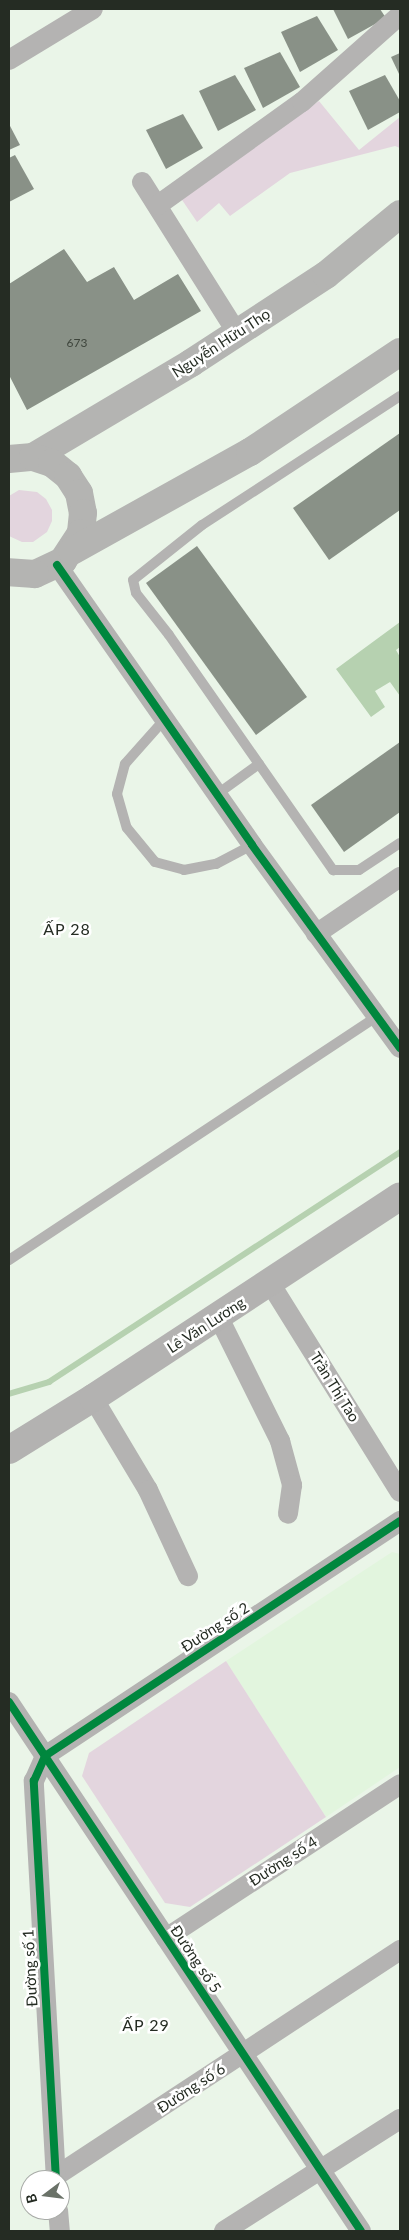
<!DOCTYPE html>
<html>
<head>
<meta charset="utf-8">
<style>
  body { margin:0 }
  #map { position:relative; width:409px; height:2240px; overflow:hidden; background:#eaf5e8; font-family:Lato,sans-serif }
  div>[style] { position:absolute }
  .built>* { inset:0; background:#e2f5de }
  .green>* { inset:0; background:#e3d5de }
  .water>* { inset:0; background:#b6d1b0 }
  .stream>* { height:5.5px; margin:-2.75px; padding:0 2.75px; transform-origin:2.75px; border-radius:2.75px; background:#b6d1b0 }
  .building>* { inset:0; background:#899187 }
  .service>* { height:10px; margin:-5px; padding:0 5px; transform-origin:5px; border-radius:5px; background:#b4b3b2 }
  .minor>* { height:20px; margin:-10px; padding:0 10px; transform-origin:10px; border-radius:10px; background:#b4b3b2 }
  .secondary>* { height:28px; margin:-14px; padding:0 14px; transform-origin:14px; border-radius:14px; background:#b3b2b1 }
  .primary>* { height:28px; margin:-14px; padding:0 14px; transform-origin:14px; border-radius:14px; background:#b4b4b2 }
  .cycleway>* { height:8px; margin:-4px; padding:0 4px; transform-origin:4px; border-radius:4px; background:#00873e }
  span { translate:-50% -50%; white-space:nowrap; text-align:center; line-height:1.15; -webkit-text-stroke:5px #fff; paint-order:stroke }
  .number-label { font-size:12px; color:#3e453c }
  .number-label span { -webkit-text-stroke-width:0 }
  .street-label { font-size:15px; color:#252c23 }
  .neighbourhood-label { font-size:16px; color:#252c23; letter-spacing:1px }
  .frame { position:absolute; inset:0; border:10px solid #252c23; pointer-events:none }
  .north { position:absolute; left:20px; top:2170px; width:50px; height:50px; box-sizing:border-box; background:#fff; border:1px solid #a8aba7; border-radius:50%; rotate:255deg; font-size:14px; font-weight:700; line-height:20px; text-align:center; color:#252c23 }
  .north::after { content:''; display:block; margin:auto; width:18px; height:22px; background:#6a7268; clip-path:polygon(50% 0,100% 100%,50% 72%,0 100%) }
</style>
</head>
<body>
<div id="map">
  <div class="built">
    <i style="clip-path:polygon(392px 1552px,400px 1554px,400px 1767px,326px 1817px,226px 1661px)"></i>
  </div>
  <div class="green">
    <i style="clip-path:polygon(319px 101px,359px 150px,400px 117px,400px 148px,395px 146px,290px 173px,230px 216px,219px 203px,197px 222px,178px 194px)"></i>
    <i style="clip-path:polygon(19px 490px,37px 492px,46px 499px,52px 510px,52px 521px,47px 532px,33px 542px,22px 542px,9px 536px,9px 496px)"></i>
    <i style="clip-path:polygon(226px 1661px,326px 1817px,190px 1907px,165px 1903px,82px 1776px,89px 1753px)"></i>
  </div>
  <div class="water">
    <i style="clip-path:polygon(400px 622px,400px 647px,396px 650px,400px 657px,400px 696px,390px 682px,375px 691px,385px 707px,371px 717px,336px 669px)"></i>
  </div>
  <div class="stream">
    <i style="left:9px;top:1394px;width:42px;rotate:-16.7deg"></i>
    <i style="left:49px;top:1382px;width:420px;rotate:-33.2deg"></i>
  </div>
  <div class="building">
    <i style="clip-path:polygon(333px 9px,380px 9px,386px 18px,348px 39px)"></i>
    <i style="clip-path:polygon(317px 16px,338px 50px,300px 72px,281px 32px)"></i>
    <i style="clip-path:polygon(280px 52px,300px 87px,263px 108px,244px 68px)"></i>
    <i style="clip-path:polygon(400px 53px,400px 76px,391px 57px)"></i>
    <i style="clip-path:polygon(235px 75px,256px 110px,218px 131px,199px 91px)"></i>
    <i style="clip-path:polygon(385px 75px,400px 101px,400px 112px,368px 130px,349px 91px)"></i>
    <i style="clip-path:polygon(183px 114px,203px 148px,166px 169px,146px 130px)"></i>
    <i style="clip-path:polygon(9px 124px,20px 145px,9px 150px)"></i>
    <i style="clip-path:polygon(15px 155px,34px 189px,9px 202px,9px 158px)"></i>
    <i style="clip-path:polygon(64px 249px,87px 282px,114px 267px,134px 300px,178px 274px,201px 311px,27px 410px,9px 375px,9px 284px)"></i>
    <i style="clip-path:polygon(400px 433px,400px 510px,329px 560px,293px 508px)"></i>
    <i style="clip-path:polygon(197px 546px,307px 697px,256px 735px,146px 583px)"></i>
    <i style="clip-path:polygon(400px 742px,400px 812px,344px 852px,311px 805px)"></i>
  </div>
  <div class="service">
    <i style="left:400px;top:396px;width:236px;rotate:146.9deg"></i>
    <i style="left:202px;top:525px;width:88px;rotate:141.4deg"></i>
    <i style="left:133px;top:580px;width:13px;rotate:77deg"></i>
    <i style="left:136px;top:593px;width:53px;rotate:51.8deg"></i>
    <i style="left:169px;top:635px;width:287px;rotate:55.1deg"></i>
    <i style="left:333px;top:870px;width:26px"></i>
    <i style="left:359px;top:870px;width:49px;rotate:-33.4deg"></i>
    <i style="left:164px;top:720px;width:59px;rotate:131.6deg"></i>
    <i style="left:125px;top:764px;width:31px;rotate:105deg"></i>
    <i style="left:117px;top:794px;width:35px;rotate:74deg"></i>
    <i style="left:127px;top:828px;width:44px;rotate:50.5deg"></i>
    <i style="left:155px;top:862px;width:30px;rotate:15deg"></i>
    <i style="left:184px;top:870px;width:33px;rotate:-11deg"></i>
    <i style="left:216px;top:864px;width:41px;rotate:-27.8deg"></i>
    <i style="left:216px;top:795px;width:53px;rotate:-35.8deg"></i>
    <i style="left:9px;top:1260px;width:442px;rotate:-33.5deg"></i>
  </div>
  <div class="minor">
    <i style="left:9px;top:60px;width:98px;rotate:-31.3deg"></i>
    <i style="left:142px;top:182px;width:178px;rotate:57.8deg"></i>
    <i style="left:158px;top:205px;width:177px;rotate:-35.6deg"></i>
    <i style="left:302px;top:102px;width:131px;rotate:-41.6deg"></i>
    <i style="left:57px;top:565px;width:341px;rotate:55.1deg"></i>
    <i style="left:252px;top:845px;width:251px;rotate:53.9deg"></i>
    <i style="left:316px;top:934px;width:102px;rotate:-34.2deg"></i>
    <i style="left:270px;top:1283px;width:246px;rotate:58.1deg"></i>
    <i style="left:218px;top:1316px;width:140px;rotate:63.6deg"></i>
    <i style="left:280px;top:1441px;width:46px;rotate:74.7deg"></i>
    <i style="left:292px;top:1485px;width:29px;rotate:98deg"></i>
    <i style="left:93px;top:1398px;width:107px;rotate:59.1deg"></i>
    <i style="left:148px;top:1490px;width:95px;rotate:65.1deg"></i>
    <i style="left:9px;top:1702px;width:635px;rotate:56.36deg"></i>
    <i style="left:166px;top:1938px;width:280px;rotate:-33.3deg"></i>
    <i style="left:56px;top:2176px;width:412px;rotate:-33.3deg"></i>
    <i style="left:56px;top:2180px;width:400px;rotate:-93.2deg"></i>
    <i style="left:34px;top:1781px;width:27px;rotate:-66deg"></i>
    <i style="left:45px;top:1756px;width:426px;rotate:-33.5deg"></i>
    <i style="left:58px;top:2210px;width:21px;rotate:85deg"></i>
    <i style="left:224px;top:2231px;width:209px;rotate:-32.5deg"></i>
  </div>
  <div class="secondary">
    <i style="left:9px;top:1450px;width:99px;rotate:-31.8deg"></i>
    <i style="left:93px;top:1398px;width:367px;rotate:-33.3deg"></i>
  </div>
  <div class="primary">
    <i style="left:33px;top:457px;width:184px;rotate:-30.7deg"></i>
    <i style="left:191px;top:363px;width:161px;rotate:-33.1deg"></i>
    <i style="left:326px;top:275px;width:96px;rotate:-39.5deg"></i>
    <i style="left:9px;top:459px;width:24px;rotate:-5deg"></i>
    <i style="left:33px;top:457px;width:20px;rotate:18deg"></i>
    <i style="left:52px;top:463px;width:21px;rotate:39deg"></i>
    <i style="left:68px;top:476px;width:20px;rotate:57deg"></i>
    <i style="left:79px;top:493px;width:20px;rotate:79deg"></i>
    <i style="left:83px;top:513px;width:20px;rotate:96deg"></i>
    <i style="left:81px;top:533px;width:33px;rotate:123deg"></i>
    <i style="left:63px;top:561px;width:31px;rotate:155deg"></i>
    <i style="left:35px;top:574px;width:26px;rotate:-176deg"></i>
    <i style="left:72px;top:551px;width:204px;rotate:-29.1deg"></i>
    <i style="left:250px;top:452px;width:180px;rotate:-33.7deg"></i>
  </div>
  <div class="cycleway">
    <i style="left:57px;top:565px;width:341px;rotate:55.1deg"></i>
    <i style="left:252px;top:845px;width:251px;rotate:53.9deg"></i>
    <i style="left:9px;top:1702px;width:635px;rotate:56.36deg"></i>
    <i style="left:56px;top:2180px;width:400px;rotate:-93.2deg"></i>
    <i style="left:34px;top:1781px;width:27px;rotate:-66deg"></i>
    <i style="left:45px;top:1756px;width:426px;rotate:-33.5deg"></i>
  </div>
  <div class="number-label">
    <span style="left:77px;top:343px">673</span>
  </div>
  <div class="street-label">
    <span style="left:221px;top:343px;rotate:-33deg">Nguyễn Hữu Thọ</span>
    <span style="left:206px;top:1325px;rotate:-33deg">Lê Văn Lương</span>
    <span style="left:335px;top:1387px;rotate:58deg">Trần Thị Tao</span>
    <span style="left:215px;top:1627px;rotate:-33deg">Đường số 2</span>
    <span style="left:283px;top:1861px;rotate:-33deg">Đường số 4</span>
    <span style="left:196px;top:1959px;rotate:56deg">Đường số 5</span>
    <span style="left:30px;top:1968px;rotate:-93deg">Đường số 1</span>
    <span style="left:191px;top:2088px;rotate:-33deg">Đường số 6</span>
  </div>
  <div class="neighbourhood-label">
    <span style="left:67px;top:929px">ẤP 28</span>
    <span style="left:146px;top:2025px">ẤP 29</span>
  </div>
  <div class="frame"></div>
  <div class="north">B</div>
</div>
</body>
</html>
